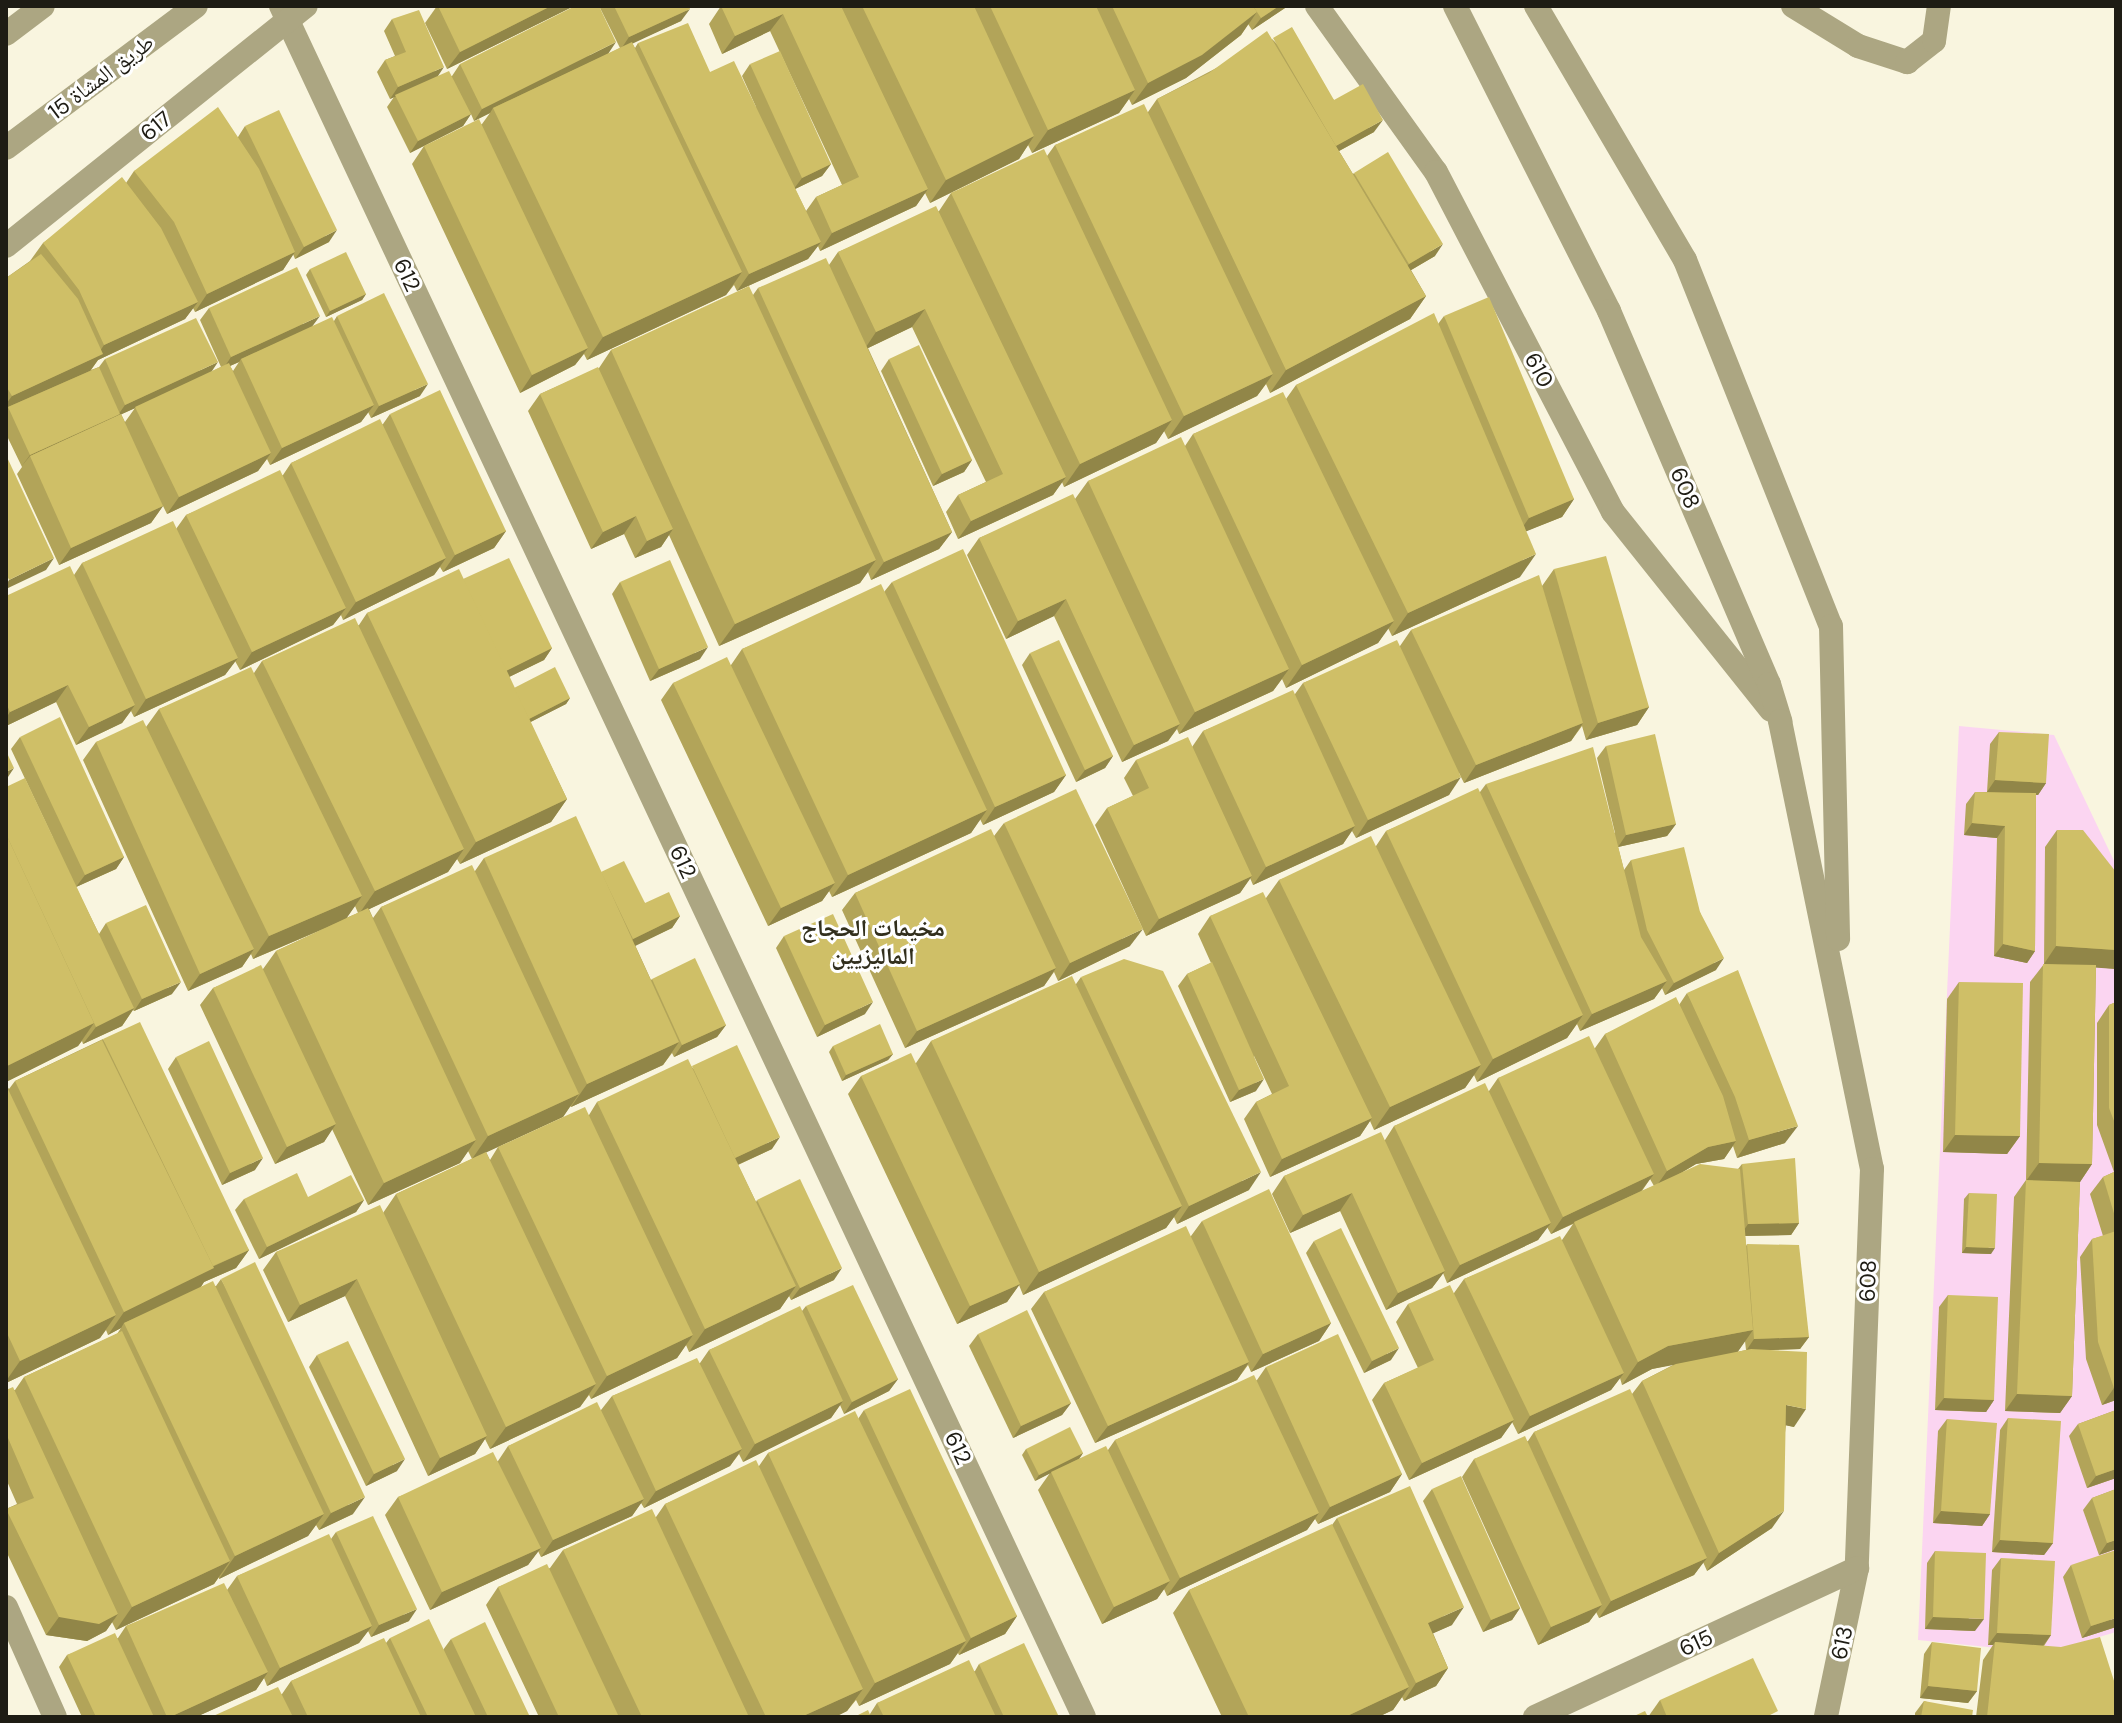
<!DOCTYPE html>
<html>
<head>
<meta charset="utf-8">
<style>
  body { margin:0 }
  #map { position:relative; width:2122px; height:1723px; overflow:hidden; background:#f9f5df; font-family:"DM Sans","Noto Naskh Arabic",sans-serif }
  div>[style] { position:absolute }
  .green>* { inset:0; background:#fbd5f1 }
  .street>* { height:24px; margin:-12px; padding:0 12px; transform-origin:12px; border-radius:12px; background:#aca682 }
  .wall>* { inset:0; background:#b2a459 }
  .shaded-wall>* { inset:0; background:#918648 }
  .building>* { inset:0; background:#cfbf67 }
  span { translate:-50% -50%; white-space:nowrap; text-align:center; line-height:1.15; -webkit-text-stroke:6px #fff; paint-order:stroke }
  .street-label { font-size:22px; color:#1e1c14 }
  .neighbourhood-label { font-size:24px; color:#322f1d; font-weight:700 }
  .frame { position:absolute; inset:0; border:8px solid #1e1c14; pointer-events:none }
</style>
</head>
<body>
<div id="map">
  <div class="green">
    <i style="clip-path:polygon(1959px 726px,2054px 735px,2116px 865px,2116px 1632px,2045px 1653px,1918px 1640px)"></i>
  </div>
  <div class="street">
    <i style="left:281px;top:6px;width:1890px;rotate:64.86deg"></i>
    <i style="left:1317px;top:6px;width:204px;rotate:54.4deg"></i>
    <i style="left:1436px;top:172px;width:383px;rotate:62.5deg"></i>
    <i style="left:1613px;top:512px;width:253px;rotate:51.4deg"></i>
    <i style="left:1455px;top:6px;width:342px;rotate:63.2deg"></i>
    <i style="left:1609px;top:311px;width:406px;rotate:66.8deg"></i>
    <i style="left:1769px;top:684px;width:39px;rotate:73deg"></i>
    <i style="left:1780px;top:721px;width:457px;rotate:78.4deg"></i>
    <i style="left:1872px;top:1169px;width:399px;rotate:92.2deg"></i>
    <i style="left:1857px;top:1568px;width:152px;rotate:101.8deg"></i>
    <i style="left:1536px;top:6px;width:294px;rotate:59.6deg"></i>
    <i style="left:1685px;top:260px;width:394px;rotate:68.3deg"></i>
    <i style="left:1831px;top:626px;width:313px;rotate:88.7deg"></i>
    <i style="left:1793px;top:6px;width:76px;rotate:31.6deg"></i>
    <i style="left:1858px;top:46px;width:52px;rotate:18.1deg"></i>
    <i style="left:1907px;top:62px;width:34px;rotate:-38deg"></i>
    <i style="left:1934px;top:41px;width:35px;rotate:-82deg"></i>
    <i style="left:6px;top:34px;width:46px;rotate:-37.1deg"></i>
    <i style="left:6px;top:148px;width:237px;rotate:-36.8deg"></i>
    <i style="left:6px;top:246px;width:384px;rotate:-38.7deg"></i>
    <i style="left:6px;top:1607px;width:120px;rotate:66deg"></i>
    <i style="left:1535px;top:1717px;width:355px;rotate:-24.8deg"></i>
  </div>
  <div class="wall">
    <i style="clip-path:polygon(437px 6px,574px 6px,447px 69px,425px 23px)"></i>
    <i style="clip-path:polygon(599px 6px,689px 6px,681px 21px,632px 43px,635px 48px,638px 43px,710px 72px,756px 107px,742px 76px,750px 64px,831px 164px,822px 176px,795px 189px,806px 211px,816px 197px,842px 185px,770px 31px,722px 54px,709px 24px,721px 6px,1288px 6px,1252px 30px,1248px 24px,1241px 35px,1186px 78px,1132px 105px,1129px 99px,1119px 113px,1032px 153px,1028px 145px,1019px 159px,930px 203px,925px 193px,916px 206px,820px 251px,818px 246px,808px 259px,737px 291px,734px 285px,726px 295px,587px 360px,584px 354px,575px 365px,520px 393px,412px 164px,424px 146px,482px 124px,490px 113px,474px 121px,471px 114px,463px 126px,410px 153px,387px 107px,394px 97px,390px 99px,377px 72px,385px 60px,395px 56px,384px 31px,392px 19px,438px 76px,452px 76px,460px 64px,608px 54px,620px 48px)"></i>
    <i style="clip-path:polygon(1272px 39px,1334px 100px,1374px 132px,1339px 151px,1353px 174px,1354px 173px,1435px 256px,1411px 270px,1426px 296px,1410px 319px,1270px 393px,1266px 384px,1257px 396px,1168px 439px,1164px 431px,1156px 443px,1064px 487px,1062px 482px,1053px 495px,958px 539px,946px 512px,958px 495px,986px 482px,912px 327px,868px 348px,952px 532px,939px 549px,871px 580px,868px 572px,860px 583px,719px 646px,669px 535px,661px 547px,635px 558px,624px 534px,591px 549px,528px 411px,540px 394px,599px 368px,611px 350px,753px 295px,758px 288px,829px 265px,838px 252px,939px 211px,951px 193px,1047px 156px,1055px 145px,1148px 112px,1157px 99px)"></i>
    <i style="clip-path:polygon(evenodd,245px 126px,329px 242px,295px 259px,293px 254px,283px 270px,195px 312px,193px 308px,185px 319px,98px 360px,91px 370px,99px 367px,105px 359px,211px 372px,221px 367px,200px 320px,209px 308px,313px 326px,334px 321px,337px 316px,420px 396px,371px 418px,368px 412px,361px 422px,270px 465px,267px 459px,258px 471px,167px 514px,163px 506px,151px 523px,59px 565px,17px 474px,22px 467px,6px 434px,6px 278px,30px 261px,43px 243px,126px 183px,134px 171px,238px 137px,245px 126px,239px 362px,233px 371px,230px 366px,239px 362px,245px 126px,135px 408px,125px 422px,121px 414px,135px 408px)"></i>
    <i style="clip-path:polygon(310px 269px,366px 294px,362px 300px,326px 317px,306px 275px)"></i>
    <i style="clip-path:polygon(1444px 316px,1574px 499px,1562px 517px,1526px 531px,1520px 577px,1392px 636px,1388px 628px,1378px 643px,1286px 688px,1282px 679px,1273px 691px,1179px 734px,1177px 729px,1168px 741px,1122px 762px,1054px 616px,1006px 639px,967px 555px,979px 538px,1075px 499px,1088px 481px,1185px 446px,1193px 434px,1286px 399px,1296px 385px,1438px 324px)"></i>
    <i style="clip-path:polygon(889px 359px,972px 460px,964px 472px,933px 486px,881px 371px)"></i>
    <i style="clip-path:polygon(390px 414px,506px 531px,494px 548px,443px 572px,440px 567px,434px 575px,343px 620px,341px 615px,333px 625px,240px 670px,235px 661px,225px 675px,134px 717px,131px 711px,122px 723px,76px 745px,56px 702px,6px 726px,6px 596px,74px 575px,82px 563px,176px 529px,186px 515px,283px 475px,291px 463px,383px 424px)"></i>
    <i style="clip-path:polygon(1554px 569px,1649px 707px,1637px 725px,1586px 740px,1582px 726px,1571px 741px,1464px 783px,1459px 773px,1449px 795px,1356px 838px,1352px 831px,1343px 844px,1253px 885px,1250px 878px,1240px 893px,1146px 936px,1095px 825px,1107px 808px,1133px 796px,1124px 778px,1136px 760px,1192px 747px,1203px 731px,1295px 694px,1303px 683px,1400px 646px,1411px 630px,1542px 586px)"></i>
    <i style="clip-path:polygon(evenodd,463px 579px,552px 648px,544px 660px,509px 677px,514px 688px,570px 698px,566px 704px,530px 722px,567px 799px,551px 822px,460px 864px,457px 859px,448px 872px,369px 909px,373px 918px,381px 907px,475px 871px,484px 858px,601px 872px,645px 903px,680px 916px,672px 928px,635px 945px,651px 980px,652px 979px,726px 1025px,717px 1037px,674px 1057px,672px 1053px,663px 1065px,571px 1107px,570px 1106px,563px 1117px,486px 1152px,490px 1160px,498px 1147px,589px 1115px,597px 1102px,691px 1066px,772px 1149px,738px 1165px,756px 1202px,757px 1200px,834px 1280px,791px 1300px,789px 1296px,780px 1309px,689px 1352px,686px 1345px,677px 1358px,591px 1399px,589px 1395px,580px 1407px,490px 1449px,485px 1439px,475px 1454px,428px 1476px,345px 1296px,288px 1322px,263px 1270px,276px 1252px,383px 1213px,396px 1194px,472px 1159px,468px 1151px,460px 1163px,368px 1205px,332px 1129px,324px 1142px,275px 1164px,200px 1005px,213px 988px,263px 969px,276px 951px,326px 928px,253px 959px,251px 954px,242px 967px,188px 991px,83px 760px,96px 742px,146px 727px,159px 709px,254px 673px,262px 661px,359px 625px,367px 613px,463px 579px,355px 906px,358px 913px,346px 918px,355px 906px)"></i>
    <i style="clip-path:polygon(620px 582px,700px 659px,650px 681px,612px 594px)"></i>
    <i style="clip-path:polygon(892px 582px,1066px 775px,1054px 792px,983px 825px,980px 819px,971px 833px,832px 897px,829px 891px,822px 901px,768px 926px,661px 700px,673px 683px,731px 665px,742px 649px,884px 592px)"></i>
    <i style="clip-path:polygon(1030px 653px,1113px 756px,1105px 768px,1076px 782px,1022px 665px)"></i>
    <i style="clip-path:polygon(1999px 732px,2046px 783px,2038px 795px,2036px 795px,2035px 951px,2027px 963px,1994px 956px,1997px 838px,1964px 835px,1966px 804px,1975px 792px,1987px 792px,1990px 744px)"></i>
    <i style="clip-path:polygon(20px 737px,124px 857px,116px 869px,76px 887px,99px 934px,106px 923px,172px 994px,134px 1011px,133px 1010px,122px 1026px,83px 1044px,82px 1041px,78px 1046px,6px 1082px,6px 787px,53px 838px,11px 749px)"></i>
    <i style="clip-path:polygon(1606px 746px,1676px 824px,1667px 836px,1618px 847px,1624px 870px,1631px 860px,1700px 912px,1716px 970px,1665px 995px,1662px 988px,1654px 999px,1580px 1031px,1577px 1024px,1567px 1038px,1477px 1082px,1474px 1075px,1465px 1088px,1374px 1130px,1370px 1121px,1360px 1136px,1270px 1177px,1244px 1119px,1256px 1102px,1272px 1094px,1254px 1056px,1256px 1091px,1230px 1102px,1178px 986px,1187px 974px,1211px 963px,1198px 934px,1210px 916px,1266px 898px,1279px 880px,1376px 846px,1386px 831px,1480px 792px,1486px 784px,1615px 833px,1597px 758px)"></i>
    <i style="clip-path:polygon(1004px 823px,1130px 946px,1058px 981px,1054px 972px,1044px 986px,905px 1048px,842px 910px,855px 893px,994px 836px)"></i>
    <i style="clip-path:polygon(2057px 830px,2116px 872px,2116px 969px,2096px 967px,2092px 1164px,2080px 1182px,2072px 1396px,2060px 1413px,2005px 1411px,2014px 1197px,2026px 1180px,2030px 982px,2044px 964px,2045px 847px)"></i>
    <i style="clip-path:polygon(784px 936px,865px 1014px,817px 1037px,776px 948px)"></i>
    <i style="clip-path:polygon(1081px 977px,1249px 1190px,1177px 1224px,1174px 1217px,1166px 1228px,1023px 1295px,1019px 1285px,1007px 1302px,957px 1324px,848px 1094px,861px 1076px,916px 1063px,931px 1041px,1076px 984px)"></i>
    <i style="clip-path:polygon(1959px 982px,2020px 1136px,2007px 1154px,1943px 1152px,1947px 999px)"></i>
    <i style="clip-path:polygon(evenodd,1687px 993px,1785px 1143px,1737px 1158px,1733px 1146px,1724px 1159px,1696px 1164px,1683px 1172px,1738px 1169px,1742px 1164px,1799px 1223px,1791px 1235px,1745px 1236px,1746px 1246px,1747px 1244px,1809px 1337px,1800px 1349px,1769px 1350px,1794px 1427px,1786px 1425px,1772px 1528px,1707px 1571px,1703px 1562px,1694px 1575px,1599px 1618px,1596px 1612px,1589px 1622px,1538px 1645px,1462px 1477px,1474px 1459px,1528px 1441px,1534px 1432px,1632px 1394px,1642px 1381px,1675px 1364px,1652px 1369px,1622px 1385px,1620px 1378px,1611px 1390px,1518px 1434px,1512px 1422px,1501px 1438px,1409px 1480px,1372px 1400px,1384px 1383px,1418px 1368px,1396px 1322px,1408px 1304px,1454px 1293px,1464px 1279px,1562px 1240px,1573px 1224px,1551px 1234px,1547px 1227px,1538px 1240px,1447px 1283px,1443px 1273px,1432px 1288px,1386px 1310px,1340px 1211px,1290px 1233px,1272px 1194px,1284px 1176px,1385px 1140px,1394px 1126px,1489px 1091px,1498px 1078px,1595px 1048px,1605px 1034px,1679px 1005px,1687px 993px,1650px 1179px,1654px 1186px,1642px 1191px,1650px 1179px,1687px 993px,1745px 1341px,1746px 1350px,1737px 1352px,1745px 1341px)"></i>
    <i style="clip-path:polygon(2116px 1002px,2116px 1400px,2102px 1405px,2086px 1359px,2080px 1257px,2092px 1239px,2103px 1236px,2090px 1194px,2103px 1177px,2114px 1172px,2097px 1125px,2097px 1023px,2109px 1005px)"></i>
    <i style="clip-path:polygon(103px 1039px,249px 1250px,236px 1268px,204px 1282px,201px 1287px,216px 1286px,221px 1279px,353px 1514px,319px 1530px,316px 1525px,308px 1536px,219px 1579px,219px 1577px,214px 1584px,116px 1630px,112px 1622px,106px 1631px,87px 1641px,46px 1635px,6px 1551px,6px 1509px,17px 1504px,6px 1479px,6px 1390px,15px 1390px,24px 1377px,117px 1334px,121px 1328px,108px 1335px,106px 1330px,100px 1338px,6px 1383px,6px 1085px,9px 1089px,15px 1081px)"></i>
    <i style="clip-path:polygon(833px 1046px,893px 1054px,888px 1060px,842px 1081px,829px 1052px)"></i>
    <i style="clip-path:polygon(176px 1057px,255px 1170px,222px 1185px,168px 1069px)"></i>
    <i style="clip-path:polygon(1969px 1193px,1991px 1254px,1962px 1253px,1964px 1199px)"></i>
    <i style="clip-path:polygon(308px 1197px,364px 1200px,356px 1212px,259px 1259px,235px 1210px,244px 1199px)"></i>
    <i style="clip-path:polygon(1202px 1221px,1331px 1323px,1319px 1341px,1251px 1372px,1248px 1365px,1237px 1380px,1095px 1443px,1031px 1309px,1044px 1292px,1191px 1236px)"></i>
    <i style="clip-path:polygon(1314px 1241px,1391px 1360px,1364px 1373px,1306px 1253px)"></i>
    <i style="clip-path:polygon(1948px 1295px,1994px 1400px,1986px 1412px,1935px 1410px,1939px 1307px)"></i>
    <i style="clip-path:polygon(806px 1306px,898px 1379px,889px 1391px,844px 1414px,840px 1405px,831px 1418px,743px 1462px,739px 1454px,730px 1466px,644px 1508px,641px 1503px,632px 1516px,541px 1557px,538px 1551px,528px 1565px,430px 1610px,385px 1515px,398px 1497px,498px 1461px,508px 1446px,601px 1410px,612px 1396px,700px 1363px,709px 1350px,802px 1311px)"></i>
    <i style="clip-path:polygon(978px 1334px,1071px 1403px,1062px 1415px,1013px 1438px,969px 1346px)"></i>
    <i style="clip-path:polygon(317px 1355px,397px 1471px,366px 1486px,309px 1367px)"></i>
    <i style="clip-path:polygon(1266px 1367px,1402px 1474px,1390px 1492px,1318px 1524px,1315px 1519px,1307px 1530px,1167px 1596px,1164px 1589px,1157px 1599px,1102px 1624px,1038px 1490px,1050px 1473px,1035px 1481px,1022px 1455px,1026px 1449px,1083px 1453px,1079px 1459px,1108px 1450px,1115px 1440px,1257px 1380px)"></i>
    <i style="clip-path:polygon(864px 1410px,1017px 1616px,1005px 1634px,959px 1655px,958px 1653px,950px 1664px,859px 1706px,856px 1700px,847px 1711px,835px 1717px,539px 1717px,486px 1605px,498px 1587px,550px 1568px,563px 1550px,656px 1517px,665px 1504px,759px 1466px,768px 1453px,858px 1419px)"></i>
    <i style="clip-path:polygon(2116px 1410px,2116px 1478px,2087px 1488px,2069px 1436px,2078px 1424px)"></i>
    <i style="clip-path:polygon(2008px 1418px,2053px 1543px,2044px 1555px,1992px 1552px,2000px 1430px)"></i>
    <i style="clip-path:polygon(1947px 1419px,1990px 1514px,1982px 1526px,1933px 1523px,1938px 1431px)"></i>
    <i style="clip-path:polygon(1432px 1489px,1520px 1608px,1512px 1620px,1483px 1632px,1423px 1501px)"></i>
    <i style="clip-path:polygon(2116px 1489px,2116px 1549px,2099px 1555px,2083px 1510px,2092px 1498px)"></i>
    <i style="clip-path:polygon(1337px 1518px,1452px 1625px,1433px 1633px,1448px 1668px,1436px 1686px,1404px 1701px,1402px 1697px,1393px 1710px,1378px 1717px,1222px 1717px,1173px 1613px,1189px 1590px,1332px 1525px)"></i>
    <i style="clip-path:polygon(336px 1532px,409px 1621px,371px 1637px,368px 1631px,359px 1643px,267px 1686px,264px 1678px,256px 1690px,196px 1717px,82px 1717px,59px 1667px,67px 1655px,118px 1638px,126px 1626px,227px 1590px,237px 1576px,331px 1539px)"></i>
    <i style="clip-path:polygon(1935px 1551px,1975px 1631px,1925px 1629px,1927px 1563px)"></i>
    <i style="clip-path:polygon(2001px 1558px,2051px 1635px,2044px 1646px,2116px 1717px,1976px 1717px,1983px 1660px,1993px 1645px,1988px 1645px,1992px 1570px)"></i>
    <i style="clip-path:polygon(2071px 1565px,2116px 1627px,2082px 1638px,2063px 1577px)"></i>
    <i style="clip-path:polygon(390px 1638px,443px 1650px,451px 1639px,530px 1717px,211px 1717px,282px 1694px,291px 1681px,386px 1643px)"></i>
    <i style="clip-path:polygon(1932px 1642px,1977px 1691px,1968px 1703px,1920px 1698px,1924px 1654px)"></i>
    <i style="clip-path:polygon(979px 1664px,1059px 1717px,854px 1717px,870px 1714px,877px 1703px,975px 1671px)"></i>
    <i style="clip-path:polygon(1660px 1700px,1766px 1717px,1648px 1717px)"></i>
    <i style="clip-path:polygon(1924px 1701px,1972px 1717px,1915px 1717px,1915px 1713px)"></i>
  </div>
  <div class="shaded-wall">
    <i style="clip-path:polygon(551px 6px,574px 6px,447px 69px,460px 52px)"></i>
    <i style="clip-path:polygon(1279px 6px,1288px 6px,1252px 30px,1261px 18px)"></i>
    <i style="clip-path:polygon(690px 9px,681px 21px,621px 49px,629px 37px)"></i>
    <i style="clip-path:polygon(1257px 12px,1241px 35px,1186px 78px,1132px 105px,1148px 83px)"></i>
    <i style="clip-path:polygon(783px 14px,770px 31px,722px 54px,735px 36px)"></i>
    <i style="clip-path:polygon(616px 42px,608px 54px,493px 108px,490px 113px,474px 121px,482px 109px)"></i>
    <i style="clip-path:polygon(444px 67px,436px 79px,390px 99px,398px 87px)"></i>
    <i style="clip-path:polygon(1135px 90px,1119px 113px,1032px 153px,1048px 130px)"></i>
    <i style="clip-path:polygon(471px 114px,463px 126px,410px 153px,418px 141px)"></i>
    <i style="clip-path:polygon(1383px 120px,1374px 132px,1326px 158px,1335px 146px)"></i>
    <i style="clip-path:polygon(1034px 136px,1019px 159px,930px 203px,946px 180px)"></i>
    <i style="clip-path:polygon(831px 164px,822px 176px,793px 190px,802px 178px)"></i>
    <i style="clip-path:polygon(928px 189px,916px 206px,820px 251px,832px 233px)"></i>
    <i style="clip-path:polygon(337px 230px,329px 242px,295px 259px,304px 247px)"></i>
    <i style="clip-path:polygon(821px 242px,808px 259px,737px 291px,749px 274px)"></i>
    <i style="clip-path:polygon(1443px 244px,1435px 256px,1401px 276px,1409px 264px)"></i>
    <i style="clip-path:polygon(295px 252px,283px 270px,195px 312px,207px 294px)"></i>
    <i style="clip-path:polygon(742px 272px,726px 295px,587px 360px,603px 337px)"></i>
    <i style="clip-path:polygon(366px 294px,362px 300px,326px 317px,330px 311px)"></i>
    <i style="clip-path:polygon(1426px 296px,1410px 319px,1270px 393px,1286px 370px)"></i>
    <i style="clip-path:polygon(198px 302px,185px 319px,98px 360px,90px 371px,8px 407px,6px 409px,6px 404px,12px 396px,96px 357px,104px 345px)"></i>
    <i style="clip-path:polygon(925px 309px,912px 327px,864px 350px,876px 332px)"></i>
    <i style="clip-path:polygon(320px 316px,311px 328px,241px 359px,239px 362px,223px 369px,231px 357px)"></i>
    <i style="clip-path:polygon(588px 348px,575px 365px,520px 393px,532px 375px)"></i>
    <i style="clip-path:polygon(218px 362px,210px 374px,30px 456px,21px 467px,30px 455px,118px 415px,125px 405px)"></i>
    <i style="clip-path:polygon(1273px 374px,1257px 396px,1168px 439px,1184px 416px)"></i>
    <i style="clip-path:polygon(428px 384px,420px 396px,371px 418px,379px 406px)"></i>
    <i style="clip-path:polygon(374px 405px,361px 422px,270px 465px,282px 448px)"></i>
    <i style="clip-path:polygon(1172px 420px,1156px 443px,1064px 487px,1080px 464px)"></i>
    <i style="clip-path:polygon(271px 453px,258px 471px,167px 514px,179px 497px)"></i>
    <i style="clip-path:polygon(972px 460px,964px 472px,933px 486px,942px 474px)"></i>
    <i style="clip-path:polygon(1066px 477px,1053px 495px,958px 539px,971px 521px)"></i>
    <i style="clip-path:polygon(1574px 499px,1562px 517px,1517px 535px,1529px 518px)"></i>
    <i style="clip-path:polygon(163px 506px,151px 523px,59px 565px,71px 548px)"></i>
    <i style="clip-path:polygon(636px 516px,624px 534px,591px 549px,603px 532px)"></i>
    <i style="clip-path:polygon(673px 529px,661px 547px,635px 558px,647px 541px)"></i>
    <i style="clip-path:polygon(506px 531px,494px 548px,443px 572px,455px 555px)"></i>
    <i style="clip-path:polygon(952px 532px,939px 549px,871px 580px,884px 562px)"></i>
    <i style="clip-path:polygon(1536px 554px,1520px 577px,1392px 636px,1408px 613px)"></i>
    <i style="clip-path:polygon(54px 558px,46px 570px,6px 589px,6px 585px,9px 580px)"></i>
    <i style="clip-path:polygon(446px 558px,434px 575px,343px 620px,356px 602px)"></i>
    <i style="clip-path:polygon(876px 560px,860px 583px,719px 646px,735px 624px)"></i>
    <i style="clip-path:polygon(1066px 599px,1054px 616px,1006px 639px,1018px 621px)"></i>
    <i style="clip-path:polygon(346px 608px,333px 625px,240px 670px,252px 652px)"></i>
    <i style="clip-path:polygon(1394px 621px,1378px 643px,1286px 688px,1302px 665px)"></i>
    <i style="clip-path:polygon(708px 647px,700px 659px,650px 681px,659px 669px)"></i>
    <i style="clip-path:polygon(552px 648px,544px 660px,497px 683px,505px 671px)"></i>
    <i style="clip-path:polygon(238px 658px,225px 675px,134px 717px,146px 699px)"></i>
    <i style="clip-path:polygon(1289px 669px,1273px 691px,1179px 734px,1195px 712px)"></i>
    <i style="clip-path:polygon(68px 685px,56px 702px,6px 726px,6px 718px,10px 712px)"></i>
    <i style="clip-path:polygon(570px 698px,566px 704px,517px 729px,521px 723px)"></i>
    <i style="clip-path:polygon(135px 705px,122px 723px,76px 745px,89px 727px)"></i>
    <i style="clip-path:polygon(1649px 707px,1637px 725px,1586px 740px,1598px 723px)"></i>
    <i style="clip-path:polygon(1583px 723px,1571px 741px,1464px 783px,1476px 765px)"></i>
    <i style="clip-path:polygon(1180px 724px,1168px 741px,1122px 762px,1134px 745px)"></i>
    <i style="clip-path:polygon(1113px 756px,1105px 768px,1076px 782px,1085px 770px)"></i>
    <i style="clip-path:polygon(14px 768px,6px 780px,6px 772px)"></i>
    <i style="clip-path:polygon(1066px 775px,1054px 792px,983px 825px,995px 807px)"></i>
    <i style="clip-path:polygon(1461px 777px,1449px 795px,1356px 838px,1368px 820px)"></i>
    <i style="clip-path:polygon(1995px 780px,2046px 783px,2038px 795px,1987px 792px)"></i>
    <i style="clip-path:polygon(567px 799px,551px 822px,460px 864px,476px 842px)"></i>
    <i style="clip-path:polygon(987px 810px,971px 833px,832px 897px,848px 875px)"></i>
    <i style="clip-path:polygon(1972px 823px,2005px 826px,1997px 838px,1964px 835px)"></i>
    <i style="clip-path:polygon(1676px 824px,1667px 836px,1618px 847px,1626px 835px)"></i>
    <i style="clip-path:polygon(1355px 826px,1343px 844px,1253px 885px,1266px 867px)"></i>
    <i style="clip-path:polygon(464px 849px,448px 872px,359px 914px,375px 891px)"></i>
    <i style="clip-path:polygon(124px 857px,116px 869px,76px 887px,85px 875px)"></i>
    <i style="clip-path:polygon(1252px 876px,1240px 893px,1146px 936px,1159px 919px)"></i>
    <i style="clip-path:polygon(835px 883px,822px 901px,768px 926px,781px 908px)"></i>
    <i style="clip-path:polygon(362px 896px,346px 919px,253px 959px,269px 936px)"></i>
    <i style="clip-path:polygon(680px 916px,672px 928px,625px 951px,633px 939px)"></i>
    <i style="clip-path:polygon(1143px 929px,1130px 946px,1058px 981px,1070px 963px)"></i>
    <i style="clip-path:polygon(2003px 944px,2035px 951px,2027px 963px,1994px 956px)"></i>
    <i style="clip-path:polygon(2056px 946px,2116px 950px,2116px 969px,2044px 964px)"></i>
    <i style="clip-path:polygon(254px 949px,242px 967px,188px 991px,200px 974px)"></i>
    <i style="clip-path:polygon(1724px 958px,1716px 970px,1665px 995px,1674px 983px)"></i>
    <i style="clip-path:polygon(1056px 968px,1044px 986px,905px 1048px,917px 1031px)"></i>
    <i style="clip-path:polygon(1667px 981px,1654px 999px,1580px 1031px,1592px 1014px)"></i>
    <i style="clip-path:polygon(181px 982px,172px 994px,134px 1011px,142px 999px)"></i>
    <i style="clip-path:polygon(873px 1002px,865px 1014px,817px 1037px,825px 1025px)"></i>
    <i style="clip-path:polygon(134px 1008px,122px 1026px,83px 1044px,96px 1027px)"></i>
    <i style="clip-path:polygon(1583px 1015px,1567px 1038px,1477px 1082px,1493px 1059px)"></i>
    <i style="clip-path:polygon(94px 1023px,78px 1046px,6px 1082px,6px 1068px,7px 1066px)"></i>
    <i style="clip-path:polygon(726px 1025px,717px 1037px,674px 1057px,682px 1045px)"></i>
    <i style="clip-path:polygon(679px 1042px,663px 1065px,571px 1107px,587px 1084px)"></i>
    <i style="clip-path:polygon(893px 1054px,888px 1060px,842px 1081px,846px 1075px)"></i>
    <i style="clip-path:polygon(1481px 1065px,1465px 1088px,1374px 1130px,1390px 1107px)"></i>
    <i style="clip-path:polygon(1264px 1079px,1256px 1091px,1230px 1102px,1239px 1090px)"></i>
    <i style="clip-path:polygon(579px 1094px,563px 1117px,472px 1159px,488px 1136px)"></i>
    <i style="clip-path:polygon(1372px 1118px,1360px 1136px,1270px 1177px,1282px 1159px)"></i>
    <i style="clip-path:polygon(336px 1124px,324px 1142px,275px 1164px,287px 1147px)"></i>
    <i style="clip-path:polygon(1798px 1126px,1785px 1143px,1737px 1158px,1749px 1140px)"></i>
    <i style="clip-path:polygon(1955px 1135px,2020px 1136px,2007px 1154px,1943px 1152px)"></i>
    <i style="clip-path:polygon(780px 1137px,772px 1149px,726px 1170px,735px 1158px)"></i>
    <i style="clip-path:polygon(476px 1140px,460px 1163px,368px 1205px,384px 1183px)"></i>
    <i style="clip-path:polygon(1736px 1141px,1724px 1159px,1696px 1164px,1655px 1188px,1667px 1171px,1708px 1147px)"></i>
    <i style="clip-path:polygon(263px 1158px,255px 1170px,222px 1185px,230px 1173px)"></i>
    <i style="clip-path:polygon(2039px 1163px,2092px 1164px,2080px 1182px,2026px 1181px)"></i>
    <i style="clip-path:polygon(1261px 1172px,1249px 1190px,1177px 1224px,1189px 1206px)"></i>
    <i style="clip-path:polygon(1654px 1174px,1641px 1191px,1551px 1234px,1563px 1217px)"></i>
    <i style="clip-path:polygon(1352px 1193px,1340px 1211px,1290px 1233px,1303px 1215px)"></i>
    <i style="clip-path:polygon(364px 1200px,356px 1212px,259px 1259px,267px 1247px)"></i>
    <i style="clip-path:polygon(1182px 1206px,1166px 1228px,1023px 1295px,1039px 1272px)"></i>
    <i style="clip-path:polygon(1551px 1223px,1538px 1240px,1447px 1283px,1460px 1265px)"></i>
    <i style="clip-path:polygon(1799px 1223px,1791px 1235px,1740px 1236px,1748px 1224px)"></i>
    <i style="clip-path:polygon(1966px 1247px,1995px 1248px,1991px 1254px,1962px 1253px)"></i>
    <i style="clip-path:polygon(249px 1250px,236px 1268px,204px 1282px,198px 1291px,124px 1323px,121px 1328px,108px 1335px,124px 1312px,212px 1267px)"></i>
    <i style="clip-path:polygon(842px 1268px,834px 1280px,791px 1300px,800px 1288px)"></i>
    <i style="clip-path:polygon(1445px 1271px,1432px 1288px,1386px 1310px,1398px 1293px)"></i>
    <i style="clip-path:polygon(357px 1279px,345px 1296px,288px 1322px,300px 1305px)"></i>
    <i style="clip-path:polygon(1020px 1284px,1007px 1302px,957px 1324px,970px 1306px)"></i>
    <i style="clip-path:polygon(796px 1286px,780px 1309px,689px 1352px,705px 1329px)"></i>
    <i style="clip-path:polygon(116px 1315px,100px 1338px,6px 1383px,6px 1381px,20px 1361px)"></i>
    <i style="clip-path:polygon(1331px 1323px,1319px 1341px,1251px 1372px,1263px 1354px)"></i>
    <i style="clip-path:polygon(1753px 1330px,1737px 1353px,1652px 1369px,1622px 1385px,1638px 1362px,1668px 1346px)"></i>
    <i style="clip-path:polygon(693px 1335px,677px 1358px,591px 1399px,607px 1376px)"></i>
    <i style="clip-path:polygon(1809px 1337px,1800px 1349px,1746px 1351px,1754px 1339px)"></i>
    <i style="clip-path:polygon(1399px 1348px,1391px 1360px,1364px 1373px,1372px 1361px)"></i>
    <i style="clip-path:polygon(1249px 1362px,1237px 1380px,1095px 1443px,1108px 1426px)"></i>
    <i style="clip-path:polygon(1624px 1373px,1611px 1390px,1518px 1434px,1530px 1416px)"></i>
    <i style="clip-path:polygon(898px 1379px,889px 1391px,844px 1414px,852px 1402px)"></i>
    <i style="clip-path:polygon(596px 1384px,580px 1407px,490px 1449px,506px 1427px)"></i>
    <i style="clip-path:polygon(2116px 1387px,2116px 1400px,2102px 1405px,2114px 1388px)"></i>
    <i style="clip-path:polygon(2017px 1394px,2072px 1396px,2060px 1413px,2005px 1411px)"></i>
    <i style="clip-path:polygon(1944px 1398px,1994px 1400px,1986px 1412px,1935px 1410px)"></i>
    <i style="clip-path:polygon(843px 1401px,831px 1418px,743px 1462px,755px 1444px)"></i>
    <i style="clip-path:polygon(1071px 1403px,1062px 1415px,1013px 1438px,1021px 1426px)"></i>
    <i style="clip-path:polygon(1786px 1405px,1806px 1409px,1794px 1427px,1774px 1423px)"></i>
    <i style="clip-path:polygon(1514px 1420px,1501px 1438px,1409px 1480px,1422px 1463px)"></i>
    <i style="clip-path:polygon(487px 1436px,475px 1454px,428px 1476px,440px 1458px)"></i>
    <i style="clip-path:polygon(742px 1449px,730px 1466px,644px 1508px,656px 1491px)"></i>
    <i style="clip-path:polygon(1083px 1453px,1079px 1459px,1035px 1481px,1039px 1475px)"></i>
    <i style="clip-path:polygon(405px 1459px,397px 1471px,366px 1486px,374px 1474px)"></i>
    <i style="clip-path:polygon(2116px 1469px,2116px 1478px,2087px 1488px,2096px 1476px)"></i>
    <i style="clip-path:polygon(1402px 1474px,1390px 1492px,1318px 1524px,1330px 1507px)"></i>
    <i style="clip-path:polygon(365px 1497px,353px 1514px,319px 1530px,331px 1513px)"></i>
    <i style="clip-path:polygon(644px 1499px,632px 1516px,541px 1557px,553px 1540px)"></i>
    <i style="clip-path:polygon(1784px 1511px,1772px 1528px,1707px 1571px,1719px 1553px)"></i>
    <i style="clip-path:polygon(1941px 1511px,1990px 1514px,1982px 1526px,1933px 1523px)"></i>
    <i style="clip-path:polygon(1319px 1513px,1307px 1530px,1167px 1596px,1180px 1578px)"></i>
    <i style="clip-path:polygon(324px 1514px,308px 1536px,219px 1579px,235px 1556px)"></i>
    <i style="clip-path:polygon(2000px 1540px,2053px 1543px,2044px 1555px,1992px 1552px)"></i>
    <i style="clip-path:polygon(2116px 1540px,2116px 1549px,2099px 1555px,2107px 1543px)"></i>
    <i style="clip-path:polygon(541px 1548px,528px 1565px,430px 1610px,442px 1592px)"></i>
    <i style="clip-path:polygon(1707px 1558px,1694px 1575px,1599px 1618px,1611px 1601px)"></i>
    <i style="clip-path:polygon(230px 1561px,214px 1584px,116px 1630px,132px 1607px)"></i>
    <i style="clip-path:polygon(1170px 1581px,1157px 1599px,1102px 1624px,1114px 1607px)"></i>
    <i style="clip-path:polygon(1602px 1605px,1589px 1622px,1538px 1645px,1551px 1627px)"></i>
    <i style="clip-path:polygon(1464px 1607px,1452px 1625px,1416px 1641px,1428px 1623px)"></i>
    <i style="clip-path:polygon(1520px 1608px,1512px 1620px,1483px 1632px,1491px 1620px)"></i>
    <i style="clip-path:polygon(417px 1609px,409px 1621px,371px 1637px,379px 1625px)"></i>
    <i style="clip-path:polygon(118px 1614px,106px 1631px,87px 1641px,46px 1635px,59px 1617px)"></i>
    <i style="clip-path:polygon(1017px 1616px,1005px 1634px,959px 1655px,971px 1638px)"></i>
    <i style="clip-path:polygon(1933px 1617px,1984px 1619px,1975px 1631px,1925px 1629px)"></i>
    <i style="clip-path:polygon(2116px 1618px,2116px 1627px,2082px 1638px,2091px 1626px)"></i>
    <i style="clip-path:polygon(372px 1626px,359px 1643px,267px 1686px,280px 1668px)"></i>
    <i style="clip-path:polygon(1997px 1633px,2051px 1635px,2042px 1647px,1995px 1642px,1993px 1645px,1988px 1645px)"></i>
    <i style="clip-path:polygon(966px 1641px,950px 1664px,859px 1706px,875px 1683px)"></i>
    <i style="clip-path:polygon(1448px 1668px,1436px 1686px,1404px 1701px,1416px 1683px)"></i>
    <i style="clip-path:polygon(268px 1672px,256px 1690px,196px 1717px,170px 1717px)"></i>
    <i style="clip-path:polygon(1928px 1686px,1977px 1691px,1968px 1703px,1920px 1698px)"></i>
    <i style="clip-path:polygon(1409px 1687px,1393px 1710px,1378px 1717px,1345px 1717px)"></i>
    <i style="clip-path:polygon(863px 1689px,847px 1711px,835px 1717px,801px 1717px)"></i>
  </div>
  <div class="building">
    <i style="clip-path:polygon(438px 6px,551px 6px,460px 52px)"></i>
    <i style="clip-path:polygon(575px 6px,599px 6px,616px 42px,482px 109px,460px 64px)"></i>
    <i style="clip-path:polygon(614px 6px,689px 6px,690px 9px,629px 37px)"></i>
    <i style="clip-path:polygon(721px 6px,841px 6px,928px 189px,832px 233px,816px 197px,859px 177px,783px 14px,735px 36px)"></i>
    <i style="clip-path:polygon(862px 6px,974px 6px,1034px 136px,946px 180px)"></i>
    <i style="clip-path:polygon(990px 6px,1096px 6px,1135px 90px,1048px 130px)"></i>
    <i style="clip-path:polygon(1112px 6px,1253px 6px,1257px 12px,1202px 55px,1148px 83px)"></i>
    <i style="clip-path:polygon(1253px 6px,1279px 6px,1261px 18px)"></i>
    <i style="clip-path:polygon(419px 10px,444px 67px,398px 87px,385px 60px,406px 52px,392px 19px)"></i>
    <i style="clip-path:polygon(688px 23px,710px 72px,734px 61px,821px 242px,749px 274px,638px 43px)"></i>
    <i style="clip-path:polygon(1292px 27px,1334px 100px,1363px 84px,1383px 120px,1336px 146px,1273px 38px)"></i>
    <i style="clip-path:polygon(1267px 31px,1426px 296px,1286px 370px,1157px 99px,1209px 73px)"></i>
    <i style="clip-path:polygon(632px 42px,742px 272px,603px 337px,493px 108px)"></i>
    <i style="clip-path:polygon(780px 51px,831px 164px,802px 178px,750px 64px)"></i>
    <i style="clip-path:polygon(449px 71px,471px 114px,418px 141px,395px 95px)"></i>
    <i style="clip-path:polygon(1144px 104px,1273px 374px,1184px 416px,1055px 145px)"></i>
    <i style="clip-path:polygon(218px 107px,259px 169px,295px 252px,207px 294px,174px 222px,134px 171px)"></i>
    <i style="clip-path:polygon(279px 110px,337px 230px,304px 247px,245px 126px)"></i>
    <i style="clip-path:polygon(479px 119px,588px 348px,532px 375px,424px 146px)"></i>
    <i style="clip-path:polygon(1044px 149px,1172px 420px,1080px 464px,951px 193px)"></i>
    <i style="clip-path:polygon(1388px 152px,1443px 244px,1409px 264px,1354px 173px)"></i>
    <i style="clip-path:polygon(122px 177px,161px 228px,198px 302px,104px 345px,79px 290px,43px 243px)"></i>
    <i style="clip-path:polygon(936px 206px,1066px 477px,971px 521px,958px 495px,1003px 474px,925px 309px,876px 332px,838px 252px)"></i>
    <i style="clip-path:polygon(346px 252px,366px 294px,330px 311px,310px 269px)"></i>
    <i style="clip-path:polygon(41px 254px,78px 299px,103px 354px,12px 396px,6px 386px,6px 278px)"></i>
    <i style="clip-path:polygon(826px 258px,952px 532px,884px 562px,758px 288px)"></i>
    <i style="clip-path:polygon(297px 267px,320px 316px,231px 357px,209px 308px)"></i>
    <i style="clip-path:polygon(749px 286px,876px 560px,735px 624px,611px 350px)"></i>
    <i style="clip-path:polygon(384px 293px,428px 384px,379px 406px,337px 316px)"></i>
    <i style="clip-path:polygon(1489px 297px,1574px 499px,1529px 518px,1444px 316px)"></i>
    <i style="clip-path:polygon(1434px 313px,1536px 554px,1408px 613px,1296px 385px)"></i>
    <i style="clip-path:polygon(332px 317px,374px 405px,282px 448px,241px 359px)"></i>
    <i style="clip-path:polygon(196px 318px,218px 362px,125px 405px,105px 359px)"></i>
    <i style="clip-path:polygon(919px 345px,972px 460px,942px 474px,889px 359px)"></i>
    <i style="clip-path:polygon(229px 363px,271px 453px,179px 497px,135px 407px)"></i>
    <i style="clip-path:polygon(99px 367px,120px 414px,30px 455px,8px 407px)"></i>
    <i style="clip-path:polygon(598px 367px,673px 529px,647px 541px,636px 516px,603px 532px,540px 394px)"></i>
    <i style="clip-path:polygon(440px 390px,506px 531px,455px 555px,390px 414px)"></i>
    <i style="clip-path:polygon(1283px 392px,1394px 621px,1302px 665px,1193px 434px)"></i>
    <i style="clip-path:polygon(121px 414px,163px 506px,71px 548px,30px 456px)"></i>
    <i style="clip-path:polygon(380px 419px,446px 558px,356px 602px,291px 463px)"></i>
    <i style="clip-path:polygon(1181px 437px,1289px 669px,1195px 712px,1088px 481px)"></i>
    <i style="clip-path:polygon(6px 455px,54px 558px,9px 580px,6px 573px)"></i>
    <i style="clip-path:polygon(280px 470px,346px 608px,252px 652px,186px 515px)"></i>
    <i style="clip-path:polygon(1073px 494px,1180px 724px,1134px 745px,1066px 599px,1018px 621px,979px 538px)"></i>
    <i style="clip-path:polygon(173px 521px,238px 658px,146px 699px,82px 563px)"></i>
    <i style="clip-path:polygon(963px 549px,1066px 775px,995px 807px,892px 582px)"></i>
    <i style="clip-path:polygon(1606px 556px,1649px 707px,1598px 723px,1554px 569px)"></i>
    <i style="clip-path:polygon(509px 558px,552px 648px,506px 671px,463px 579px)"></i>
    <i style="clip-path:polygon(670px 560px,708px 647px,659px 669px,620px 582px)"></i>
    <i style="clip-path:polygon(70px 566px,135px 705px,89px 727px,68px 685px,10px 712px,6px 703px,6px 596px)"></i>
    <i style="clip-path:polygon(459px 569px,567px 799px,476px 842px,367px 613px)"></i>
    <i style="clip-path:polygon(1539px 575px,1583px 723px,1476px 765px,1411px 630px)"></i>
    <i style="clip-path:polygon(881px 584px,987px 810px,848px 875px,742px 649px)"></i>
    <i style="clip-path:polygon(355px 618px,464px 849px,375px 891px,262px 661px)"></i>
    <i style="clip-path:polygon(1059px 640px,1113px 756px,1085px 770px,1030px 653px)"></i>
    <i style="clip-path:polygon(1397px 640px,1461px 777px,1368px 820px,1303px 683px)"></i>
    <i style="clip-path:polygon(727px 657px,835px 883px,781px 908px,673px 683px)"></i>
    <i style="clip-path:polygon(251px 667px,362px 896px,269px 936px,159px 709px)"></i>
    <i style="clip-path:polygon(555px 667px,570px 698px,529px 719px,514px 688px)"></i>
    <i style="clip-path:polygon(1293px 690px,1355px 826px,1266px 867px,1203px 731px)"></i>
    <i style="clip-path:polygon(60px 717px,124px 857px,85px 875px,20px 737px)"></i>
    <i style="clip-path:polygon(143px 720px,254px 949px,200px 974px,96px 742px)"></i>
    <i style="clip-path:polygon(1999px 732px,2049px 734px,2046px 783px,1995px 780px)"></i>
    <i style="clip-path:polygon(1655px 734px,1676px 824px,1626px 835px,1606px 746px)"></i>
    <i style="clip-path:polygon(1188px 737px,1252px 876px,1159px 919px,1107px 808px,1149px 788px,1136px 760px)"></i>
    <i style="clip-path:polygon(1593px 747px,1641px 937px,1667px 981px,1592px 1014px,1486px 784px)"></i>
    <i style="clip-path:polygon(6px 751px,14px 768px,6px 772px)"></i>
    <i style="clip-path:polygon(25px 778px,134px 1008px,96px 1027px,6px 834px,6px 787px)"></i>
    <i style="clip-path:polygon(1478px 788px,1583px 1015px,1493px 1059px,1386px 831px)"></i>
    <i style="clip-path:polygon(1076px 789px,1143px 929px,1070px 963px,1004px 823px)"></i>
    <i style="clip-path:polygon(1975px 792px,2036px 793px,2035px 951px,2003px 944px,2005px 826px,1972px 823px)"></i>
    <i style="clip-path:polygon(576px 816px,679px 1042px,587px 1084px,484px 858px)"></i>
    <i style="clip-path:polygon(991px 829px,1056px 968px,917px 1031px,855px 893px)"></i>
    <i style="clip-path:polygon(2057px 830px,2083px 830px,2116px 872px,2116px 950px,2056px 946px)"></i>
    <i style="clip-path:polygon(6px 834px,94px 1023px,7px 1066px,6px 1064px)"></i>
    <i style="clip-path:polygon(1371px 836px,1481px 1065px,1390px 1107px,1279px 880px)"></i>
    <i style="clip-path:polygon(1684px 847px,1700px 912px,1724px 958px,1674px 983px,1647px 930px,1631px 860px)"></i>
    <i style="clip-path:polygon(624px 861px,645px 903px,669px 892px,680px 916px,633px 939px,601px 872px)"></i>
    <i style="clip-path:polygon(472px 865px,579px 1094px,488px 1136px,381px 907px)"></i>
    <i style="clip-path:polygon(1263px 892px,1372px 1118px,1282px 1159px,1256px 1102px,1289px 1086px,1210px 916px)"></i>
    <i style="clip-path:polygon(146px 905px,181px 982px,142px 999px,106px 923px)"></i>
    <i style="clip-path:polygon(368px 908px,476px 1140px,384px 1183px,276px 951px)"></i>
    <i style="clip-path:polygon(833px 914px,873px 1002px,825px 1025px,784px 936px)"></i>
    <i style="clip-path:polygon(695px 958px,726px 1025px,682px 1045px,652px 979px)"></i>
    <i style="clip-path:polygon(1124px 959px,1163px 971px,1261px 1172px,1189px 1206px,1081px 977px)"></i>
    <i style="clip-path:polygon(1212px 962px,1264px 1079px,1239px 1090px,1187px 974px)"></i>
    <i style="clip-path:polygon(2043px 964px,2096px 965px,2092px 1164px,2039px 1163px)"></i>
    <i style="clip-path:polygon(261px 965px,336px 1124px,287px 1147px,213px 988px)"></i>
    <i style="clip-path:polygon(1738px 970px,1798px 1126px,1749px 1140px,1735px 1097px,1687px 993px)"></i>
    <i style="clip-path:polygon(1072px 976px,1182px 1206px,1039px 1272px,931px 1041px)"></i>
    <i style="clip-path:polygon(1959px 982px,2023px 983px,2020px 1136px,1955px 1135px)"></i>
    <i style="clip-path:polygon(1676px 997px,1723px 1096px,1736px 1141px,1708px 1147px,1667px 1171px,1605px 1034px)"></i>
    <i style="clip-path:polygon(2116px 1002px,2116px 1126px,2109px 1108px,2109px 1005px)"></i>
    <i style="clip-path:polygon(140px 1022px,249px 1250px,213px 1266px,103px 1039px)"></i>
    <i style="clip-path:polygon(880px 1024px,893px 1054px,846px 1075px,833px 1046px)"></i>
    <i style="clip-path:polygon(1589px 1036px,1654px 1174px,1563px 1217px,1498px 1078px)"></i>
    <i style="clip-path:polygon(102px 1040px,214px 1268px,124px 1312px,15px 1081px)"></i>
    <i style="clip-path:polygon(209px 1041px,263px 1158px,230px 1173px,176px 1057px)"></i>
    <i style="clip-path:polygon(737px 1045px,780px 1137px,735px 1158px,692px 1066px)"></i>
    <i style="clip-path:polygon(911px 1053px,1020px 1284px,970px 1306px,861px 1076px)"></i>
    <i style="clip-path:polygon(688px 1059px,796px 1286px,705px 1329px,597px 1102px)"></i>
    <i style="clip-path:polygon(1485px 1083px,1551px 1223px,1460px 1265px,1394px 1126px)"></i>
    <i style="clip-path:polygon(6px 1085px,116px 1315px,20px 1361px,6px 1331px)"></i>
    <i style="clip-path:polygon(585px 1107px,693px 1335px,607px 1376px,498px 1147px)"></i>
    <i style="clip-path:polygon(1381px 1132px,1445px 1271px,1398px 1293px,1352px 1193px,1303px 1215px,1284px 1176px)"></i>
    <i style="clip-path:polygon(486px 1152px,596px 1384px,506px 1427px,396px 1194px)"></i>
    <i style="clip-path:polygon(1795px 1158px,1799px 1223px,1748px 1224px,1742px 1164px)"></i>
    <i style="clip-path:polygon(1700px 1164px,1740px 1169px,1753px 1330px,1668px 1346px,1638px 1362px,1574px 1222px)"></i>
    <i style="clip-path:polygon(2116px 1171px,2116px 1220px,2103px 1177px)"></i>
    <i style="clip-path:polygon(297px 1173px,308px 1197px,351px 1175px,364px 1200px,267px 1247px,244px 1199px)"></i>
    <i style="clip-path:polygon(800px 1179px,842px 1268px,800px 1288px,757px 1200px)"></i>
    <i style="clip-path:polygon(2026px 1180px,2080px 1182px,2072px 1396px,2017px 1394px)"></i>
    <i style="clip-path:polygon(1269px 1189px,1331px 1323px,1263px 1354px,1202px 1221px)"></i>
    <i style="clip-path:polygon(1969px 1193px,1997px 1194px,1995px 1248px,1966px 1247px)"></i>
    <i style="clip-path:polygon(380px 1205px,487px 1436px,440px 1458px,357px 1279px,300px 1305px,276px 1252px)"></i>
    <i style="clip-path:polygon(1186px 1226px,1249px 1362px,1108px 1426px,1044px 1292px)"></i>
    <i style="clip-path:polygon(1341px 1228px,1399px 1348px,1372px 1361px,1314px 1241px)"></i>
    <i style="clip-path:polygon(2116px 1231px,2116px 1387px,2114px 1388px,2098px 1342px,2092px 1239px)"></i>
    <i style="clip-path:polygon(1560px 1236px,1624px 1373px,1530px 1416px,1464px 1279px)"></i>
    <i style="clip-path:polygon(1747px 1244px,1799px 1245px,1809px 1337px,1754px 1339px)"></i>
    <i style="clip-path:polygon(255px 1262px,365px 1497px,331px 1513px,221px 1279px)"></i>
    <i style="clip-path:polygon(213px 1281px,324px 1514px,235px 1556px,124px 1323px)"></i>
    <i style="clip-path:polygon(853px 1285px,898px 1379px,852px 1402px,806px 1306px)"></i>
    <i style="clip-path:polygon(1450px 1285px,1514px 1420px,1422px 1463px,1384px 1383px,1434px 1360px,1408px 1304px)"></i>
    <i style="clip-path:polygon(1948px 1295px,1998px 1297px,1994px 1400px,1944px 1398px)"></i>
    <i style="clip-path:polygon(800px 1306px,843px 1401px,755px 1444px,709px 1350px)"></i>
    <i style="clip-path:polygon(1027px 1310px,1071px 1403px,1021px 1426px,978px 1334px)"></i>
    <i style="clip-path:polygon(122px 1331px,230px 1561px,132px 1607px,24px 1377px)"></i>
    <i style="clip-path:polygon(1338px 1334px,1402px 1474px,1330px 1507px,1266px 1367px)"></i>
    <i style="clip-path:polygon(348px 1341px,405px 1459px,374px 1474px,317px 1355px)"></i>
    <i style="clip-path:polygon(1751px 1349px,1807px 1352px,1806px 1409px,1786px 1405px,1784px 1511px,1719px 1553px,1642px 1381px,1676px 1364px)"></i>
    <i style="clip-path:polygon(697px 1358px,742px 1449px,656px 1491px,612px 1396px)"></i>
    <i style="clip-path:polygon(1254px 1375px,1319px 1513px,1180px 1578px,1115px 1440px)"></i>
    <i style="clip-path:polygon(13px 1387px,118px 1614px,99px 1624px,59px 1617px,6px 1509px,34px 1498px,8px 1438px,6px 1439px,6px 1390px)"></i>
    <i style="clip-path:polygon(910px 1389px,1017px 1616px,971px 1638px,864px 1410px)"></i>
    <i style="clip-path:polygon(1630px 1389px,1707px 1558px,1611px 1601px,1534px 1432px)"></i>
    <i style="clip-path:polygon(597px 1402px,644px 1499px,553px 1540px,508px 1446px)"></i>
    <i style="clip-path:polygon(2116px 1410px,2116px 1469px,2096px 1476px,2078px 1424px)"></i>
    <i style="clip-path:polygon(855px 1411px,966px 1641px,875px 1683px,768px 1453px)"></i>
    <i style="clip-path:polygon(2008px 1418px,2061px 1421px,2053px 1543px,2000px 1540px)"></i>
    <i style="clip-path:polygon(1947px 1419px,1997px 1423px,1990px 1514px,1941px 1511px)"></i>
    <i style="clip-path:polygon(1070px 1427px,1083px 1453px,1039px 1475px,1026px 1449px)"></i>
    <i style="clip-path:polygon(1525px 1436px,1602px 1605px,1551px 1627px,1474px 1459px)"></i>
    <i style="clip-path:polygon(1106px 1446px,1170px 1581px,1114px 1607px,1051px 1472px)"></i>
    <i style="clip-path:polygon(493px 1452px,541px 1548px,442px 1592px,398px 1497px)"></i>
    <i style="clip-path:polygon(756px 1460px,863px 1689px,801px 1717px,766px 1717px,665px 1504px)"></i>
    <i style="clip-path:polygon(1461px 1476px,1520px 1608px,1491px 1620px,1432px 1489px)"></i>
    <i style="clip-path:polygon(1410px 1486px,1464px 1607px,1428px 1623px,1448px 1668px,1416px 1683px,1337px 1518px)"></i>
    <i style="clip-path:polygon(2116px 1489px,2116px 1540px,2107px 1543px,2092px 1498px)"></i>
    <i style="clip-path:polygon(652px 1509px,749px 1717px,642px 1717px,563px 1550px)"></i>
    <i style="clip-path:polygon(373px 1516px,417px 1609px,379px 1625px,336px 1532px)"></i>
    <i style="clip-path:polygon(1332px 1524px,1409px 1687px,1345px 1717px,1249px 1717px,1189px 1590px)"></i>
    <i style="clip-path:polygon(329px 1534px,372px 1626px,280px 1668px,237px 1576px)"></i>
    <i style="clip-path:polygon(2116px 1550px,2116px 1618px,2091px 1626px,2071px 1565px)"></i>
    <i style="clip-path:polygon(1935px 1551px,1986px 1553px,1984px 1619px,1933px 1617px)"></i>
    <i style="clip-path:polygon(2001px 1558px,2055px 1561px,2051px 1635px,1997px 1633px)"></i>
    <i style="clip-path:polygon(547px 1564px,619px 1717px,559px 1717px,498px 1587px)"></i>
    <i style="clip-path:polygon(224px 1583px,268px 1672px,170px 1717px,167px 1717px,126px 1626px)"></i>
    <i style="clip-path:polygon(429px 1619px,476px 1717px,428px 1717px,390px 1638px)"></i>
    <i style="clip-path:polygon(485px 1622px,530px 1717px,488px 1717px,451px 1639px)"></i>
    <i style="clip-path:polygon(115px 1633px,154px 1717px,96px 1717px,67px 1655px)"></i>
    <i style="clip-path:polygon(2100px 1637px,2116px 1687px,2116px 1717px,1987px 1717px,1995px 1642px,2061px 1647px)"></i>
    <i style="clip-path:polygon(384px 1638px,421px 1717px,308px 1717px,291px 1681px)"></i>
    <i style="clip-path:polygon(1932px 1642px,1981px 1648px,1977px 1691px,1928px 1686px)"></i>
    <i style="clip-path:polygon(1024px 1643px,1059px 1717px,1004px 1717px,979px 1664px)"></i>
    <i style="clip-path:polygon(1753px 1658px,1778px 1711px,1766px 1717px,1667px 1717px,1660px 1700px)"></i>
    <i style="clip-path:polygon(969px 1660px,996px 1717px,884px 1717px,877px 1703px)"></i>
    <i style="clip-path:polygon(278px 1687px,293px 1717px,211px 1717px)"></i>
    <i style="clip-path:polygon(1924px 1701px,1973px 1710px,1972px 1717px,1921px 1717px)"></i>
    <i style="clip-path:polygon(868px 1710px,871px 1717px,854px 1717px)"></i>
    <i style="clip-path:polygon(1645px 1711px,1648px 1717px,1632px 1717px)"></i>
  </div>
  <div class="street-label">
    <span style="left:101px;top:77px;rotate:-37deg">طريق المشاة 15</span>
    <span style="left:156px;top:126px;rotate:-39deg">617</span>
    <span style="left:407px;top:275px;rotate:65deg">612</span>
    <span style="left:1539px;top:370px;rotate:62deg">610</span>
    <span style="left:1685px;top:488px;rotate:67deg">608</span>
    <span style="left:683px;top:862px;rotate:65deg">612</span>
    <span style="left:1868px;top:1281px;rotate:-88deg">608</span>
    <span style="left:958px;top:1448px;rotate:65deg">612</span>
    <span style="left:1696px;top:1643px;rotate:-25deg">615</span>
    <span style="left:1842px;top:1643px;rotate:-78deg">613</span>
  </div>
  <div class="neighbourhood-label">
    <span style="left:873px;top:942px">مخيمات الحجاج<br>الماليزيين</span>
  </div>
  <div class="frame"></div>
</div>
</body>
</html>
